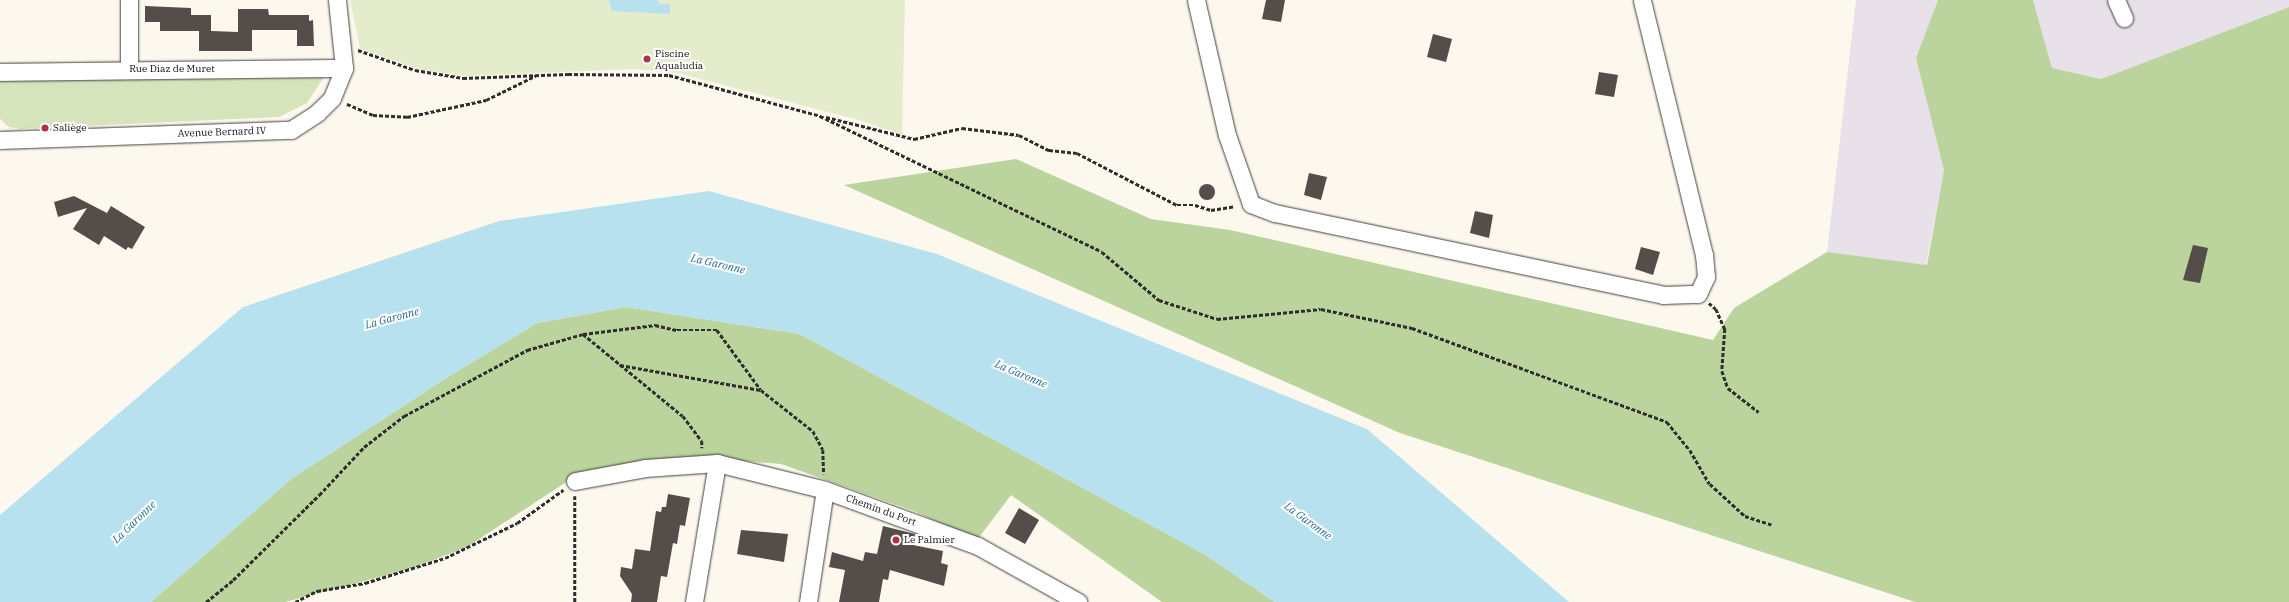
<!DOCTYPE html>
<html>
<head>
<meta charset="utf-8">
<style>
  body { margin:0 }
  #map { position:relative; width:2289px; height:602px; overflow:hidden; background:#fdf8ee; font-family:"IBM Plex Serif",serif }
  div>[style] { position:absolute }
  .industrial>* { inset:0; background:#e8e1ea }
  .green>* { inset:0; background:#d5e4bb }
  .forest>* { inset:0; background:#bbd39c }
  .pitch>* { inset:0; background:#e5eccc }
  .water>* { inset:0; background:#b8e1ef }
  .building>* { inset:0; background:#544d4a }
  .round { border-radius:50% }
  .path>* { height:2.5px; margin-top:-1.25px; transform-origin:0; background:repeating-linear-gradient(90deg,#2e2e2e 0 4px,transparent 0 6px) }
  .roads { filter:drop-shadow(0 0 1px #3f3f3f) drop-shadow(0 0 1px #3f3f3f) }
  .minor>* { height:17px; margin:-8.5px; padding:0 8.5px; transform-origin:8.5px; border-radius:8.5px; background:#fff }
  .dots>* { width:11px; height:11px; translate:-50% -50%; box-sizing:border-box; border:2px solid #fff; border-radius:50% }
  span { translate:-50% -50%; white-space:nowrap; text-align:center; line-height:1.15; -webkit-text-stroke:4px #fff; paint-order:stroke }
  .poi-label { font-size:10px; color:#0c0c0c }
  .left { translate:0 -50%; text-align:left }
  .street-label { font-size:10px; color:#0c0c0c }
  .water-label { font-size:11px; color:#246e90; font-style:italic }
</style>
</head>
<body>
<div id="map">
  <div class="industrial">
    <i style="clip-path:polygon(1856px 0,1938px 0,1916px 58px,1944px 170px,1926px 265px,1827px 252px)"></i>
    <i style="clip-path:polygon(2033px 0,2289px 0,2289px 7px,2101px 79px,2052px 68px)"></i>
  </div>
  <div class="green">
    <i style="clip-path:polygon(324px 77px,307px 103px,279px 117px,21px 129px,9px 127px,0 119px,0 79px)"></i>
  </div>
  <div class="forest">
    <i style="clip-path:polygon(1938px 0,2033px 0,2052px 68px,2101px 79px,2289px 7px,2289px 602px,1915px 602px,1400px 433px,844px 185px,1016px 159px,1151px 219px,1230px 230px,1713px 340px,1734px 308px,1827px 252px,1927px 265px,1944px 170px,1916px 58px)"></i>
    <i style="clip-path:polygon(626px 307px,800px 334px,1204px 554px,1275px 602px,1162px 602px,1011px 495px,977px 540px,914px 511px,781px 464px,691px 457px,577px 475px,467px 547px,410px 569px,285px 602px,151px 602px,291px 479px,451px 375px,537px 323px)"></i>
  </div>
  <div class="pitch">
    <i style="clip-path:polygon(350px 0,905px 0,902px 135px,859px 120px,677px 73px,633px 69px,467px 76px,422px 70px,360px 49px)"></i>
  </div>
  <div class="water">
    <i style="clip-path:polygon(602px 0,657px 0,660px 4px,670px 4px,670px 14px,612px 11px,609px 1px)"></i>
    <i style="clip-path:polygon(709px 191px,937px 254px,1367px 429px,1569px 602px,1275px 602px,1204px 554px,800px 334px,626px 307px,537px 323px,451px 375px,291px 479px,151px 602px,0 602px,0 515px,243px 307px,499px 221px)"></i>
  </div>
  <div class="building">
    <i style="clip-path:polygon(1266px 0,1285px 0,1281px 22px,1262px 19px)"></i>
    <i style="clip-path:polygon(145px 6px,191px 8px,191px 15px,211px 15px,211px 31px,238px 32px,238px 9px,268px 9px,269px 15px,309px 15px,309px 21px,313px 20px,314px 46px,297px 46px,297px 30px,252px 30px,252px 51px,199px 51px,199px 31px,160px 31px,160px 22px,145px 22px)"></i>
    <i style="clip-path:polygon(1433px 34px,1452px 39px,1446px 62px,1427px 57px)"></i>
    <i style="clip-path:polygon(1599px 72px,1618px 75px,1614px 97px,1595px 94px)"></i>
    <i style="clip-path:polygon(1309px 173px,1327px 177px,1321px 200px,1304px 195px)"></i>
    <i class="round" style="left:1199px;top:184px;width:16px;height:16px"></i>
    <i style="clip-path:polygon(74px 196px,107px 213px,111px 206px,145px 227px,132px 249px,128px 247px,126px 250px,104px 236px,99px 245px,73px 229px,87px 208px,58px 217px,54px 202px)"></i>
    <i style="clip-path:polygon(1475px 211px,1493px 215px,1489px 238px,1470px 233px)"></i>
    <i style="clip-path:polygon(2193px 245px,2208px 248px,2200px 283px,2183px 280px)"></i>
    <i style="clip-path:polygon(1641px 247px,1660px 252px,1653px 275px,1635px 269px)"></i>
    <i style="clip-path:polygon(668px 494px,690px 498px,685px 526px,680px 525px,677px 544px,673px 543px,667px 577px,661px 576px,657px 602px,631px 602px,632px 594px,620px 576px,621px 567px,632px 569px,635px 549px,650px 551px,656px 511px,661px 512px,662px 507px,666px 507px)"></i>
    <i style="clip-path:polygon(1019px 508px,1039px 520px,1025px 544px,1005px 533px)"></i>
    <i style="clip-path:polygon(883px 526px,915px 534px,913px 545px,943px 551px,941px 563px,948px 565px,944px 586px,890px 570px,888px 580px,883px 579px,879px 602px,839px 602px,845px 570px,829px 567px,832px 552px,863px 561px,865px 552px,877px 554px)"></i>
    <i style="clip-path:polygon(741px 530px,788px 534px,784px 562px,737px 554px)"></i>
  </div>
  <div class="path">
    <i style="left:358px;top:50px;width:60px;rotate:19.3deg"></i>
    <i style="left:415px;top:70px;width:49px;rotate:9.5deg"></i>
    <i style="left:463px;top:78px;width:105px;rotate:-2.2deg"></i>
    <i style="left:568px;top:74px;width:101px;rotate:0.6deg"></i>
    <i style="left:669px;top:75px;width:157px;rotate:15.1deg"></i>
    <i style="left:347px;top:104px;width:28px;rotate:23deg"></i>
    <i style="left:373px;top:115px;width:34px;rotate:3deg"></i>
    <i style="left:407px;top:117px;width:81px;rotate:-12.1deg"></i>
    <i style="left:486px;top:100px;width:55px;rotate:-26.1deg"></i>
    <i style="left:820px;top:116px;width:313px;rotate:25.7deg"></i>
    <i style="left:1102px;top:252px;width:75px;rotate:40.1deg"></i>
    <i style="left:1159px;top:300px;width:61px;rotate:18.1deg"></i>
    <i style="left:1217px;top:319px;width:104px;rotate:-5.5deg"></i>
    <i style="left:1321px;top:309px;width:93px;rotate:11.8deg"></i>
    <i style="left:1412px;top:328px;width:272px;rotate:20.2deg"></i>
    <i style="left:1667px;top:422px;width:36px;rotate:51deg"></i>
    <i style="left:1690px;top:450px;width:39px;rotate:60deg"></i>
    <i style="left:1710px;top:484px;width:47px;rotate:42.4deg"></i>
    <i style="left:1745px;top:516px;width:28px;rotate:18deg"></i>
    <i style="left:826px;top:117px;width:91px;rotate:14deg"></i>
    <i style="left:914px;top:139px;width:49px;rotate:-12.9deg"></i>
    <i style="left:962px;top:128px;width:57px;rotate:7deg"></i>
    <i style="left:1019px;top:135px;width:34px;rotate:27deg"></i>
    <i style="left:1049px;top:150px;width:28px;rotate:6deg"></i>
    <i style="left:1077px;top:153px;width:113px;rotate:27.5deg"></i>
    <i style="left:1177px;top:205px;width:18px"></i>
    <i style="left:1195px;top:205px;width:17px;rotate:17deg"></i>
    <i style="left:1211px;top:210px;width:24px;rotate:-9deg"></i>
    <i style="left:1709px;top:303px;width:9px;rotate:41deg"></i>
    <i style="left:1716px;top:309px;width:22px;rotate:66deg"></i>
    <i style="left:1725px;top:329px;width:42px;rotate:94.1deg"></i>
    <i style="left:1722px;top:371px;width:18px;rotate:71deg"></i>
    <i style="left:1728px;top:388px;width:39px;rotate:38deg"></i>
    <i style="left:583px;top:334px;width:129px;rotate:39.4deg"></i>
    <i style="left:683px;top:416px;width:31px;rotate:53deg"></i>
    <i style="left:702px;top:441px;width:7px;rotate:90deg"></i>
    <i style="left:620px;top:365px;width:143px;rotate:10.1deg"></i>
    <i style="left:575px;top:496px;width:106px;rotate:90deg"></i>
    <i style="left:206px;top:602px;width:35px;rotate:-39deg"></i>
    <i style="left:233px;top:580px;width:121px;rotate:-44.7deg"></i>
    <i style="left:319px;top:495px;width:66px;rotate:-46.8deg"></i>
    <i style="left:364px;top:447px;width:51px;rotate:-37.8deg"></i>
    <i style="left:404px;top:416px;width:140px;rotate:-28.2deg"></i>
    <i style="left:527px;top:350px;width:58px;rotate:-15.9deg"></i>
    <i style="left:583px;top:334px;width:73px;rotate:-7.1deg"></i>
    <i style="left:655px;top:325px;width:23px;rotate:13deg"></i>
    <i style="left:677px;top:330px;width:40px"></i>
    <i style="left:717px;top:330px;width:74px;rotate:53.7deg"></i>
    <i style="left:761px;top:390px;width:66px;rotate:38.3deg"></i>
    <i style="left:813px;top:431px;width:21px;rotate:62deg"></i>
    <i style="left:823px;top:450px;width:24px;rotate:88deg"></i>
    <i style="left:295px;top:602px;width:25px;rotate:-27deg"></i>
    <i style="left:317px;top:591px;width:49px;rotate:-9.5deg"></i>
    <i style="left:365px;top:583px;width:84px;rotate:-17.4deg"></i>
    <i style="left:445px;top:558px;width:80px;rotate:-25.9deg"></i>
    <i style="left:517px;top:523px;width:57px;rotate:-35.7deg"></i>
  </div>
  <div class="roads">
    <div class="minor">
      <i style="left:129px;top:0;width:69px;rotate:90deg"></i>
      <i style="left:1196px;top:0;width:139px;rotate:77.1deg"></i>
      <i style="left:1227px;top:135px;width:73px;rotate:70.8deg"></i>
      <i style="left:1251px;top:204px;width:26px;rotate:21deg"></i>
      <i style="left:1275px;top:213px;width:397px;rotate:11.9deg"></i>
      <i style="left:1663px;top:295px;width:35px;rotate:-2deg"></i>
      <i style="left:1698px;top:294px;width:19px;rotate:-65deg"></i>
      <i style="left:1706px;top:277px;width:22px;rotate:-95deg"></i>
      <i style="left:1704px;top:255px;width:262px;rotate:-103.7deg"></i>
      <i style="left:2116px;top:0;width:20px;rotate:66deg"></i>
      <i style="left:0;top:72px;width:344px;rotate:-0.7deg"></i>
      <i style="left:0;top:140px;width:291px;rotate:-2deg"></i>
      <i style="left:291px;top:130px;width:31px;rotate:-33deg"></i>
      <i style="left:317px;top:113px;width:21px;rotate:-45deg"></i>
      <i style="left:332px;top:98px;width:32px;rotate:-68deg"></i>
      <i style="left:344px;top:68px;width:68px;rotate:-95.9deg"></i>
      <i style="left:575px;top:481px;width:71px;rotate:-10.5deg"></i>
      <i style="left:645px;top:468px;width:72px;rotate:-4deg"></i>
      <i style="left:717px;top:463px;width:111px;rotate:14deg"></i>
      <i style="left:825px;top:490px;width:163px;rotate:20.1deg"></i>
      <i style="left:978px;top:546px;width:115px;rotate:29.2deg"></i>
      <i style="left:694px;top:602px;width:141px;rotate:-80.6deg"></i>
      <i style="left:808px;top:602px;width:113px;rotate:-81.4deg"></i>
    </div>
  </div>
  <div class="dots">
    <i style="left:647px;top:59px;background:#ad3448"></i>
    <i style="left:45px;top:128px;background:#ad3448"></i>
    <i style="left:896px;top:540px;background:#ad3448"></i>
  </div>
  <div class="poi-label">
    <span class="left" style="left:655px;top:59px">Piscine<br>Aqualudia</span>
    <span class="left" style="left:53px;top:128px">Saliège</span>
    <span class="left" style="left:904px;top:540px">Le Palmier</span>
  </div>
  <div class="street-label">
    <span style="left:172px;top:69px">Rue Diaz de Muret</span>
    <span style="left:222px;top:132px;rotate:-2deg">Avenue Bernard IV</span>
    <span style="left:881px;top:510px;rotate:20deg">Chemin du Port</span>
  </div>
  <div class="water-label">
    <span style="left:718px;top:264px;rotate:13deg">La Garonne</span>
    <span style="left:392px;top:318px;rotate:-15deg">La Garonne</span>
    <span style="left:1021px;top:374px;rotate:23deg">La Garonne</span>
    <span style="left:1308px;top:521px;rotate:36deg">La Garonne</span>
    <span style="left:134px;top:522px;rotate:-44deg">La Garonne</span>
  </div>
</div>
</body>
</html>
